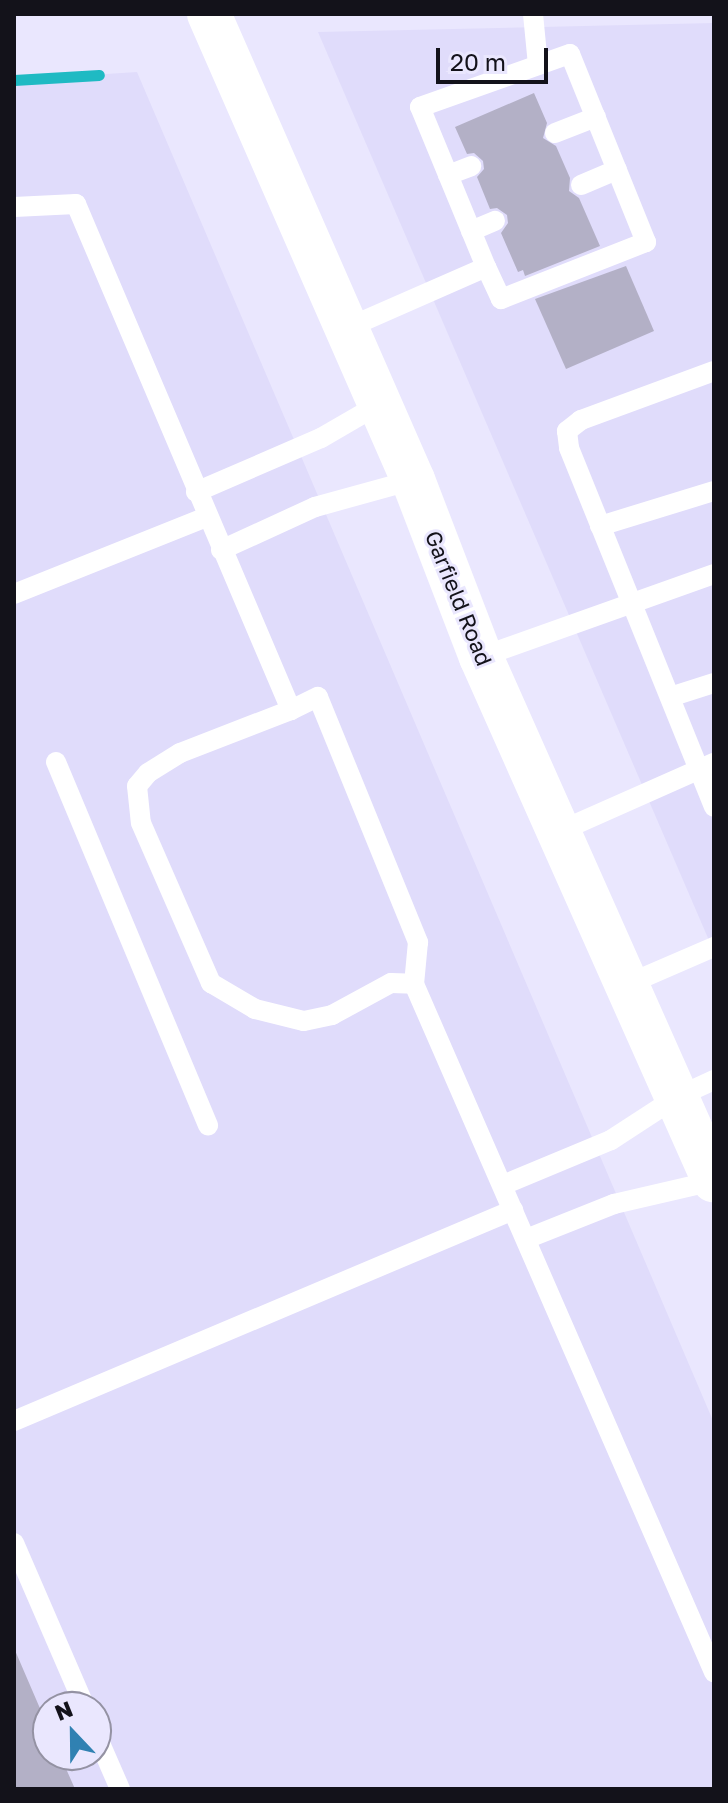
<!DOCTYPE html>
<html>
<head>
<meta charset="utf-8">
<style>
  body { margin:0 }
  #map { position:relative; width:728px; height:1803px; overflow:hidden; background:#eae7fe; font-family:"Golos Text",sans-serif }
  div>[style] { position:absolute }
  .built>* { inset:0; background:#e0dcfb }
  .stream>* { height:11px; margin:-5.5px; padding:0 5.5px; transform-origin:5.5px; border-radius:5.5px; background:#1fbac3 }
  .building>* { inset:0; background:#b3b0c6 }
  .service>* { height:20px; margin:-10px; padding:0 10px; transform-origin:10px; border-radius:10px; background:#fff }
  .secondary>* { height:44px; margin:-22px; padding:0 22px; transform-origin:22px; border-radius:22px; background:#fff }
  span { translate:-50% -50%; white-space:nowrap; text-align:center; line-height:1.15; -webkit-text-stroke:6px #eae7fe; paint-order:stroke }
  .street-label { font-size:22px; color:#13121a }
  .frame { position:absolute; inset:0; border:16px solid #13121a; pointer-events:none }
  .north { position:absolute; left:32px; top:1691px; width:80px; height:80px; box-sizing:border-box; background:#eae7fe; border:2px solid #9492a3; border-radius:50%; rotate:338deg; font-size:22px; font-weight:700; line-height:32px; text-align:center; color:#13121a }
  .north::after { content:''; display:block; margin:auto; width:28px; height:36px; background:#3081b2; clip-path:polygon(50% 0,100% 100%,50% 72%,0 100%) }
  .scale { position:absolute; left:436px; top:48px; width:112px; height:36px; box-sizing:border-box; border:4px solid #13121a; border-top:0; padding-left:10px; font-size:24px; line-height:28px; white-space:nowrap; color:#13121a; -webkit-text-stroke:6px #eae7fe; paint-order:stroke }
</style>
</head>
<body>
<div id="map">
  <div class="built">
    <i style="clip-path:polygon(714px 23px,714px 952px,318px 32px)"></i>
    <i style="clip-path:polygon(evenodd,137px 72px,714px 1423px,714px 1789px,14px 1789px,14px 80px,137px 72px,48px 1707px,96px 1707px,96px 1755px,48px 1755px,48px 1707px)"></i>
  </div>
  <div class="stream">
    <i style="left:14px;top:80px;width:85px;rotate:-3.4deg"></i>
  </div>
  <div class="building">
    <i style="clip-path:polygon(534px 93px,547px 123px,543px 138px,556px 146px,570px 178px,569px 191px,579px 198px,600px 246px,525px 276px,523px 270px,518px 272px,501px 233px,508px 223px,507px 215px,497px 208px,490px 209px,477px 177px,484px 169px,483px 161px,474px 153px,467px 154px,455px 127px)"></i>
    <i style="clip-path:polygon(626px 266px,654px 331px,566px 369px,535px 299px)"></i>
    <i style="clip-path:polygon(14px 1648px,48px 1727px,48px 1755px,60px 1755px,75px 1789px,14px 1789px)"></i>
  </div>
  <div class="service">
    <i style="left:533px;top:14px;width:51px;rotate:84.4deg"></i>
    <i style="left:555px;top:133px;width:44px;rotate:-21.3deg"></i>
    <i style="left:448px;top:175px;width:25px;rotate:-21deg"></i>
    <i style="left:581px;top:185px;width:39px;rotate:-23deg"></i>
    <i style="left:14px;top:207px;width:62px;rotate:-2.8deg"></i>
    <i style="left:76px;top:204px;width:550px;rotate:66.98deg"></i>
    <i style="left:291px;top:710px;width:30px;rotate:-26deg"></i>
    <i style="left:318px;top:697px;width:265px;rotate:67.8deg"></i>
    <i style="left:418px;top:942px;width:42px;rotate:95.4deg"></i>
    <i style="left:414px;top:984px;width:751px;rotate:66.44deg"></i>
    <i style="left:471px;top:231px;width:26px;rotate:-23deg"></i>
    <i style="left:345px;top:329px;width:154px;rotate:-23.7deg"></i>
    <i style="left:486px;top:267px;width:173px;rotate:-112.4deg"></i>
    <i style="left:420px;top:107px;width:159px;rotate:-19.5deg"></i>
    <i style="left:570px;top:54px;width:203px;rotate:68deg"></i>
    <i style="left:646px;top:242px;width:156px;rotate:158.5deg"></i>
    <i style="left:501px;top:299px;width:35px;rotate:-115deg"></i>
    <i style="left:714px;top:371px;width:142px;rotate:159.8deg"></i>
    <i style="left:581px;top:420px;width:18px;rotate:142deg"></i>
    <i style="left:567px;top:431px;width:17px;rotate:83deg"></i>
    <i style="left:569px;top:448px;width:387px;rotate:68deg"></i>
    <i style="left:196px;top:492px;width:136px;rotate:-23.4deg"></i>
    <i style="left:321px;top:438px;width:66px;rotate:-30.1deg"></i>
    <i style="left:600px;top:526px;width:119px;rotate:-17.1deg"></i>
    <i style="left:221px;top:550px;width:103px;rotate:-24.6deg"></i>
    <i style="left:315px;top:507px;width:102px;rotate:-15.4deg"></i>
    <i style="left:14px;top:594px;width:208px;rotate:-21.8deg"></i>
    <i style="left:481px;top:657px;width:247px;rotate:-19.6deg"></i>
    <i style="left:670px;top:697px;width:46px;rotate:-17.7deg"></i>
    <i style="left:291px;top:710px;width:119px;rotate:158.8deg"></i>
    <i style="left:180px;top:753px;width:38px;rotate:148deg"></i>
    <i style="left:148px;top:773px;width:17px;rotate:130deg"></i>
    <i style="left:137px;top:786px;width:37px;rotate:84deg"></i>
    <i style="left:141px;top:823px;width:175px;rotate:66.4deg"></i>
    <i style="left:211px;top:983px;width:51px;rotate:30.6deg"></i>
    <i style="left:255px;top:1009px;width:50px;rotate:13.8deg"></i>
    <i style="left:304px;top:1021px;width:29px;rotate:-12deg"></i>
    <i style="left:332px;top:1015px;width:67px;rotate:-28.5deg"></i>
    <i style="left:391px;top:983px;width:23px;rotate:2deg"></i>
    <i style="left:56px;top:762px;width:394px;rotate:67.3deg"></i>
    <i style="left:558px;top:832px;width:171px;rotate:-23.9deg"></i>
    <i style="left:626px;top:985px;width:96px;rotate:-23.4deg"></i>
    <i style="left:503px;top:1185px;width:117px;rotate:-22.6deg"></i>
    <i style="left:611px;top:1140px;width:79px;rotate:-33.1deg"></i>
    <i style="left:677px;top:1097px;width:41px;rotate:-24.7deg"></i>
    <i style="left:526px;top:1239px;width:95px;rotate:-21.7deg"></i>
    <i style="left:614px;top:1204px;width:103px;rotate:-13deg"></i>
    <i style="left:14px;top:1421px;width:542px;rotate:-22.92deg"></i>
    <i style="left:14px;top:1543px;width:179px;rotate:66.6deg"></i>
    <i style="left:96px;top:1734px;width:60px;rotate:66.4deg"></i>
  </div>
  <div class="secondary">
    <i style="left:209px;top:14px;width:509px;rotate:66.36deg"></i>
    <i style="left:413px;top:480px;width:190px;rotate:69deg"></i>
    <i style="left:481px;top:657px;width:573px;rotate:66.03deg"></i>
  </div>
  <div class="street-label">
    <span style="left:459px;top:598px;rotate:68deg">Garfield Road</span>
  </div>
  <div class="frame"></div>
  <div class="north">N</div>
  <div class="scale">20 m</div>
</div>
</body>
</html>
